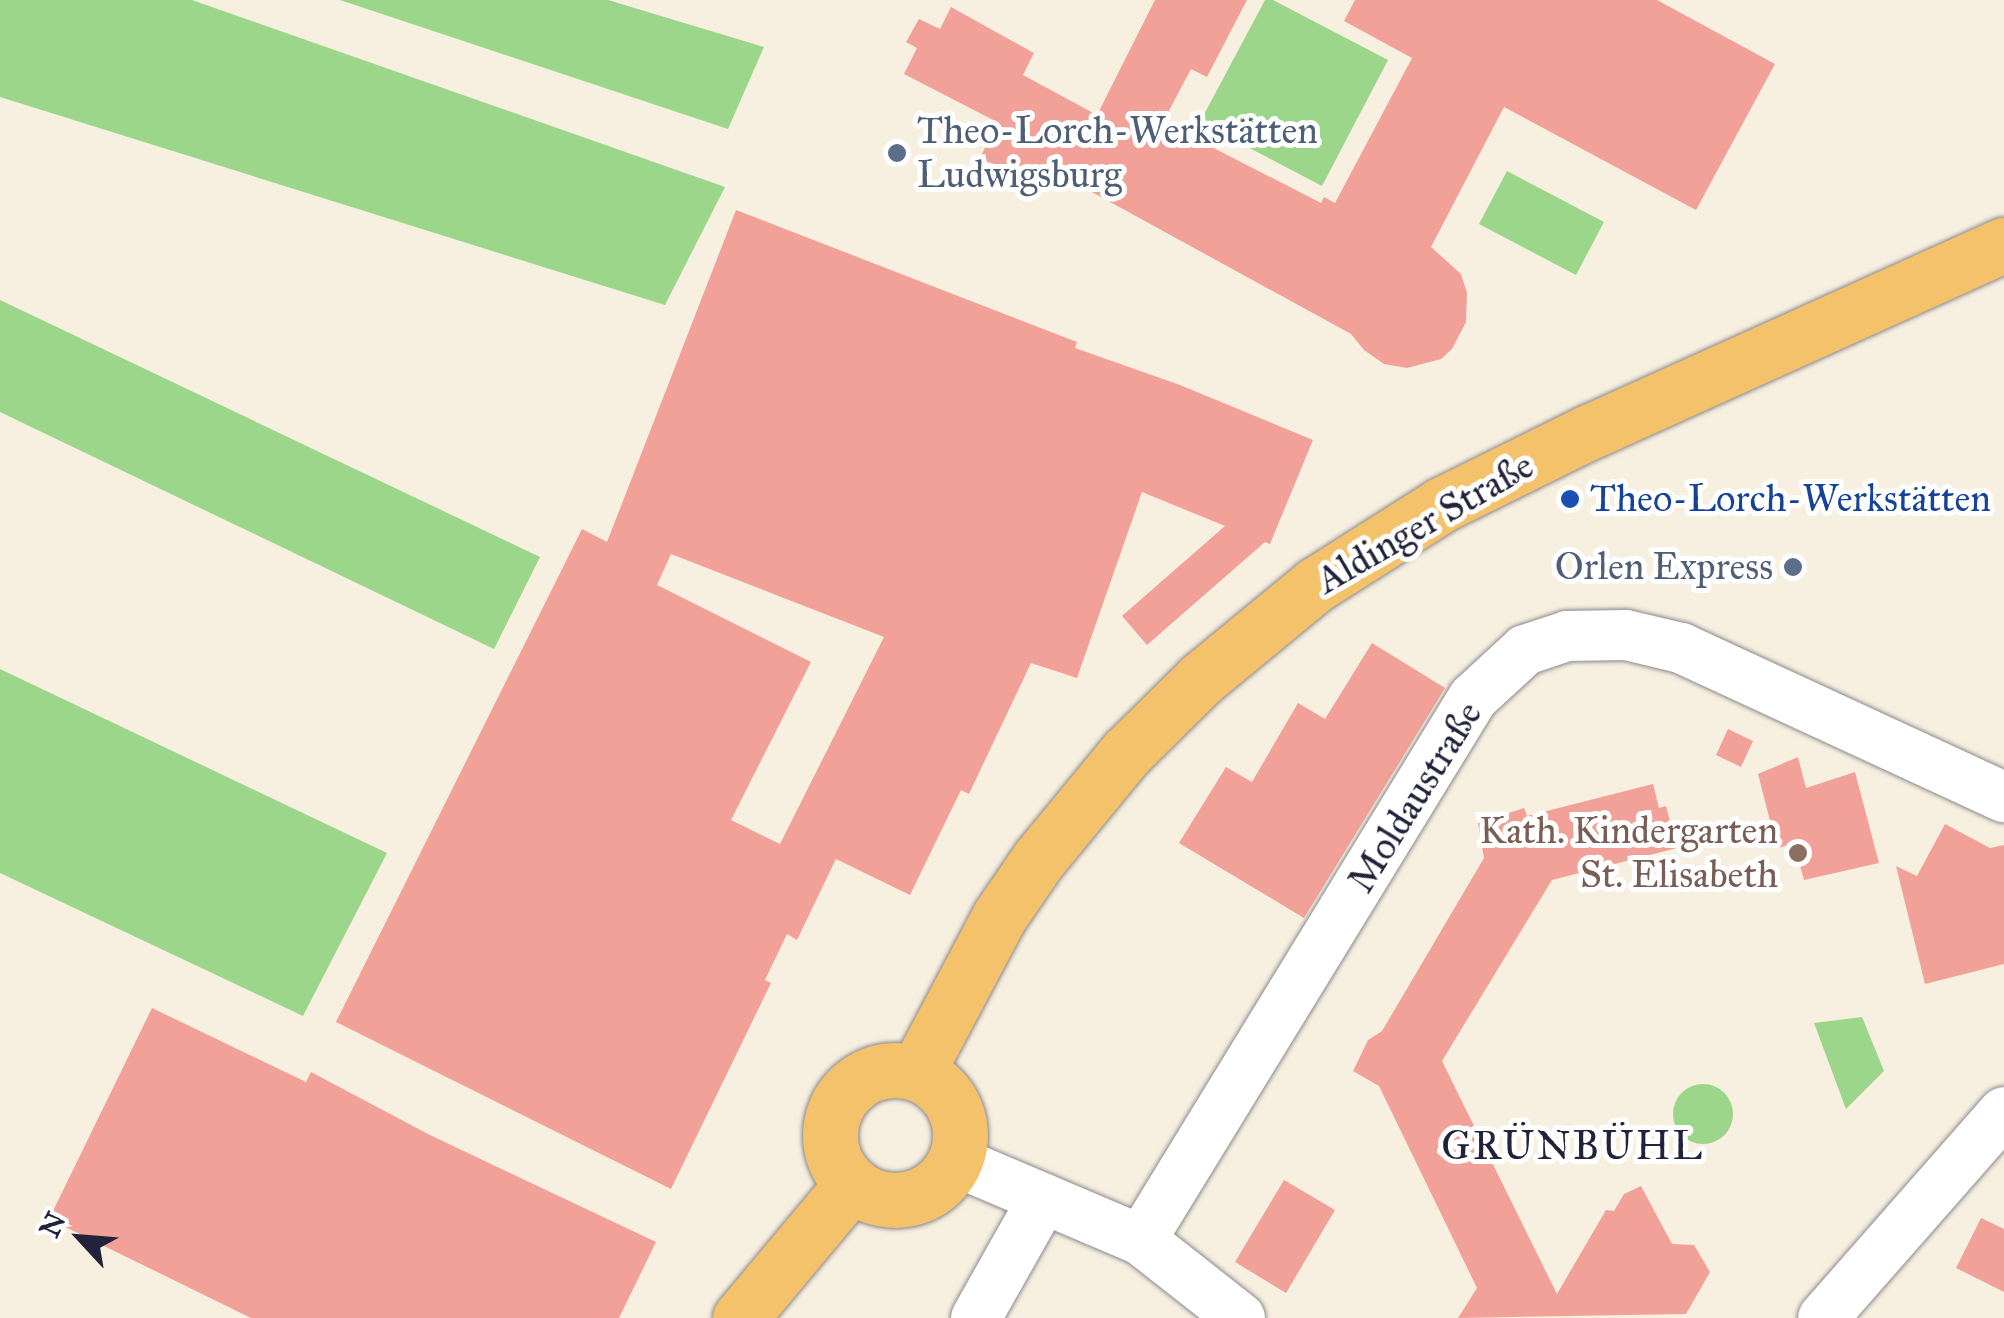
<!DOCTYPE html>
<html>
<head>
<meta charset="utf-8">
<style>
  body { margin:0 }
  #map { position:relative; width:2004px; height:1318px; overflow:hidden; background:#f7f0e0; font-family:"IM FELL Great Primer",serif }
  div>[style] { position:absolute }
  .green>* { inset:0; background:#9bd68a }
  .round { border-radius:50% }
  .building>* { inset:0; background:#f2a198 }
  .roads { filter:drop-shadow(0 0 2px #8c898e) drop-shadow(0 0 2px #8c898e) }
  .minor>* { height:50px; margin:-25px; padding:0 25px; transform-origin:25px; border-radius:25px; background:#fff }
  .major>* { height:55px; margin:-27.5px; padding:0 27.5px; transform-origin:27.5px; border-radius:27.5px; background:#f4c26a }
  .major>.ring { margin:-27.5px; padding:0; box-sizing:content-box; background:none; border:55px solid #f4c26a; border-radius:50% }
  .dots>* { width:28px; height:28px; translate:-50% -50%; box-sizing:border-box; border:5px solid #fff; border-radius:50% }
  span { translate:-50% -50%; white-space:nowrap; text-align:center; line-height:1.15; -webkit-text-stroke:10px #fff; paint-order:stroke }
  .service-label { font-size:38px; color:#4e5e75 }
  .left { translate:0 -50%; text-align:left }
  .right { translate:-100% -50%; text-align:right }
  .transit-label { font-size:38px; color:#164399 }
  .street-label { font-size:38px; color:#22223b }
  .education-label { font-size:38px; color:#785e54 }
  .neighbourhood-label { font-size:40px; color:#22223b; letter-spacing:2.5px }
  .north { position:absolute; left:30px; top:1188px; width:100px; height:100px; -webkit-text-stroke:8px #fff; paint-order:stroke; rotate:296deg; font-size:28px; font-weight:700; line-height:40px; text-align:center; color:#22223b }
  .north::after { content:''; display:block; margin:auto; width:35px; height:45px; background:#22223b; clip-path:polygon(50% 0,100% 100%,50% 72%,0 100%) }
</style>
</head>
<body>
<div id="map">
  <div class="green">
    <i style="clip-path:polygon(0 0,192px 0,725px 187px,665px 305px,0 97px)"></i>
    <i style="clip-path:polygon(340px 0,608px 0,764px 47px,728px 129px)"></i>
    <i style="clip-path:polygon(1265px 0,1273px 0,1388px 60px,1322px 186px,1200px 122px)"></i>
    <i style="clip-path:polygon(1507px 171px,1604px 222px,1576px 275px,1479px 224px)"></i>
    <i style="clip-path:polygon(0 300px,540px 557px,494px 649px,0 412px)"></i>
    <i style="clip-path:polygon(0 669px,387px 853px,303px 1016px,0 873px)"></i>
    <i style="clip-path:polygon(1862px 1017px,1884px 1071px,1846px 1109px,1814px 1023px)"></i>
    <i class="round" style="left:1673px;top:1084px;width:60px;height:60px"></i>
  </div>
  <div class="building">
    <i style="clip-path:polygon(1155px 0,1247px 0,1207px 77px,1191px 69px,1163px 122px,1321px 203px,1324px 197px,1335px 203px,1412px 58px,1344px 21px,1355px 0,1657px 0,1775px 64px,1696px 210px,1504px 107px,1431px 247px,1461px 274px,1467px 293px,1466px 322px,1452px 349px,1441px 359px,1407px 368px,1384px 364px,1364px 350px,1351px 334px,1070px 180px,1067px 188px,979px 159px,999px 123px,904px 74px,917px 48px,906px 42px,919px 19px,940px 29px,951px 7px,1034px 53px,1023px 75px,1097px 115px)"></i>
    <i style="clip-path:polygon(evenodd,736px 210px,1077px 342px,1075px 348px,1180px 385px,1313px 440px,1270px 544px,1265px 542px,1147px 645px,1122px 616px,1225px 526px,1142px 492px,1077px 678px,1031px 663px,969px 794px,961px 790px,910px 895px,836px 859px,797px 940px,787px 934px,765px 980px,771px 983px,671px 1189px,336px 1022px,582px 529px,607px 542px,736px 210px,671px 554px,884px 637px,780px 844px,731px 820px,811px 662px,657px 585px,671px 554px)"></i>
    <i style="clip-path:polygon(1372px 643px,1445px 688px,1304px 918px,1179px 843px,1226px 767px,1252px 782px,1298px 703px,1325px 719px)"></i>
    <i style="clip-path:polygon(1728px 729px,1753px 741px,1741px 767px,1716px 755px)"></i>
    <i style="clip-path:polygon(1798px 757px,1806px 788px,1855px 772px,1879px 863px,1804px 880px,1794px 844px,1777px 848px,1758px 774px)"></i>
    <i style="clip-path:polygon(1653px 784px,1659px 808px,1666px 806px,1677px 848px,1552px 880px,1442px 1061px,1557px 1294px,1606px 1210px,1614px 1211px,1624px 1194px,1641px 1186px,1672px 1244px,1694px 1245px,1710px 1272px,1686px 1314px,1458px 1318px,1477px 1288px,1379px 1086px,1353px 1071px,1368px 1040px,1382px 1031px,1484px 858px,1478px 823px,1524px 808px,1527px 816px)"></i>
    <i style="clip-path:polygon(1945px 824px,1990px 848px,2004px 845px,2004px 964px,1925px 984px,1896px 866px,1917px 876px)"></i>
    <i style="clip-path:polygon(152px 1008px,306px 1082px,311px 1072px,430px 1135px,656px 1242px,619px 1318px,251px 1318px,49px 1219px)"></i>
    <i style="clip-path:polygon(1284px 1180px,1335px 1210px,1286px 1293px,1235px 1262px)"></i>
    <i style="clip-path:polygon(1981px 1218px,2004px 1229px,2004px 1292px,1956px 1268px)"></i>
  </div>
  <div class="roads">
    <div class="minor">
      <i style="left:955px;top:1161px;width:202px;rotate:23deg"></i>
      <i style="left:1141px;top:1240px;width:126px;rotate:38.2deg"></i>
      <i style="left:1141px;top:1240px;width:636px;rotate:-58.51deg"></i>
      <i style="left:1473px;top:698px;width:71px;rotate:-42.7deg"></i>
      <i style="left:1525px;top:650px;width:44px;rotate:-18.4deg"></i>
      <i style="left:1567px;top:636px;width:59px;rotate:-1deg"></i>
      <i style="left:1626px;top:635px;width:57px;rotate:13.3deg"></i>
      <i style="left:1681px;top:648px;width:356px;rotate:24.8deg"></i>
      <i style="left:976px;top:1318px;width:137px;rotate:-60.6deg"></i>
      <i style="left:1823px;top:1318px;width:274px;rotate:-48.7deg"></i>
    </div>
    <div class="major">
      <i class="ring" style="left:830px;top:1070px;width:75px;height:75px"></i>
      <i style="left:917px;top:1072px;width:175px;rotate:-62.1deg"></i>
      <i style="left:999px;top:917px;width:69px;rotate:-55.6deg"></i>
      <i style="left:1038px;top:860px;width:139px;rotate:-50.6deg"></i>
      <i style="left:1126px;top:753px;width:105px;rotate:-44.6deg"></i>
      <i style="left:1201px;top:679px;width:148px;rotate:-39.5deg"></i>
      <i style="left:1315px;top:585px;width:149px;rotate:-32.4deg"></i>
      <i style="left:1441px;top:505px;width:165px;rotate:-26.3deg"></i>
      <i style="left:1589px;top:432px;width:455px;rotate:-24.3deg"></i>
      <i style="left:740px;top:1318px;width:175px;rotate:-50.1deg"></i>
    </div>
  </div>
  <div class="dots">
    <i style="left:897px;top:153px;background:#5c6f8a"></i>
    <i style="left:1570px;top:499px;background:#1a4fb4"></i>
    <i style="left:1793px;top:567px;background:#5c6f8a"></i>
    <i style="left:1798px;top:853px;background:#8d6e63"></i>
  </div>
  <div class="service-label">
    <span class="left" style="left:917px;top:153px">Theo-Lorch-Werkstätten<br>Ludwigsburg</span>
    <span class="right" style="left:1773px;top:567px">Orlen Express</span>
  </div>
  <div class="transit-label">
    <span class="left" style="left:1590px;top:499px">Theo-Lorch-Werkstätten</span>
  </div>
  <div class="street-label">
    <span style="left:1425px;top:523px;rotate:-30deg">Aldinger Straße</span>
    <span style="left:1415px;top:797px;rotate:-58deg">Moldaustraße</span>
  </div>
  <div class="education-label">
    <span class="right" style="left:1778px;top:853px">Kath. Kindergarten<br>St. Elisabeth</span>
  </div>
  <div class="neighbourhood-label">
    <span style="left:1573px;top:1146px">GRÜNBÜHL</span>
  </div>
  <div class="north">N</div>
</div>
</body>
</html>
